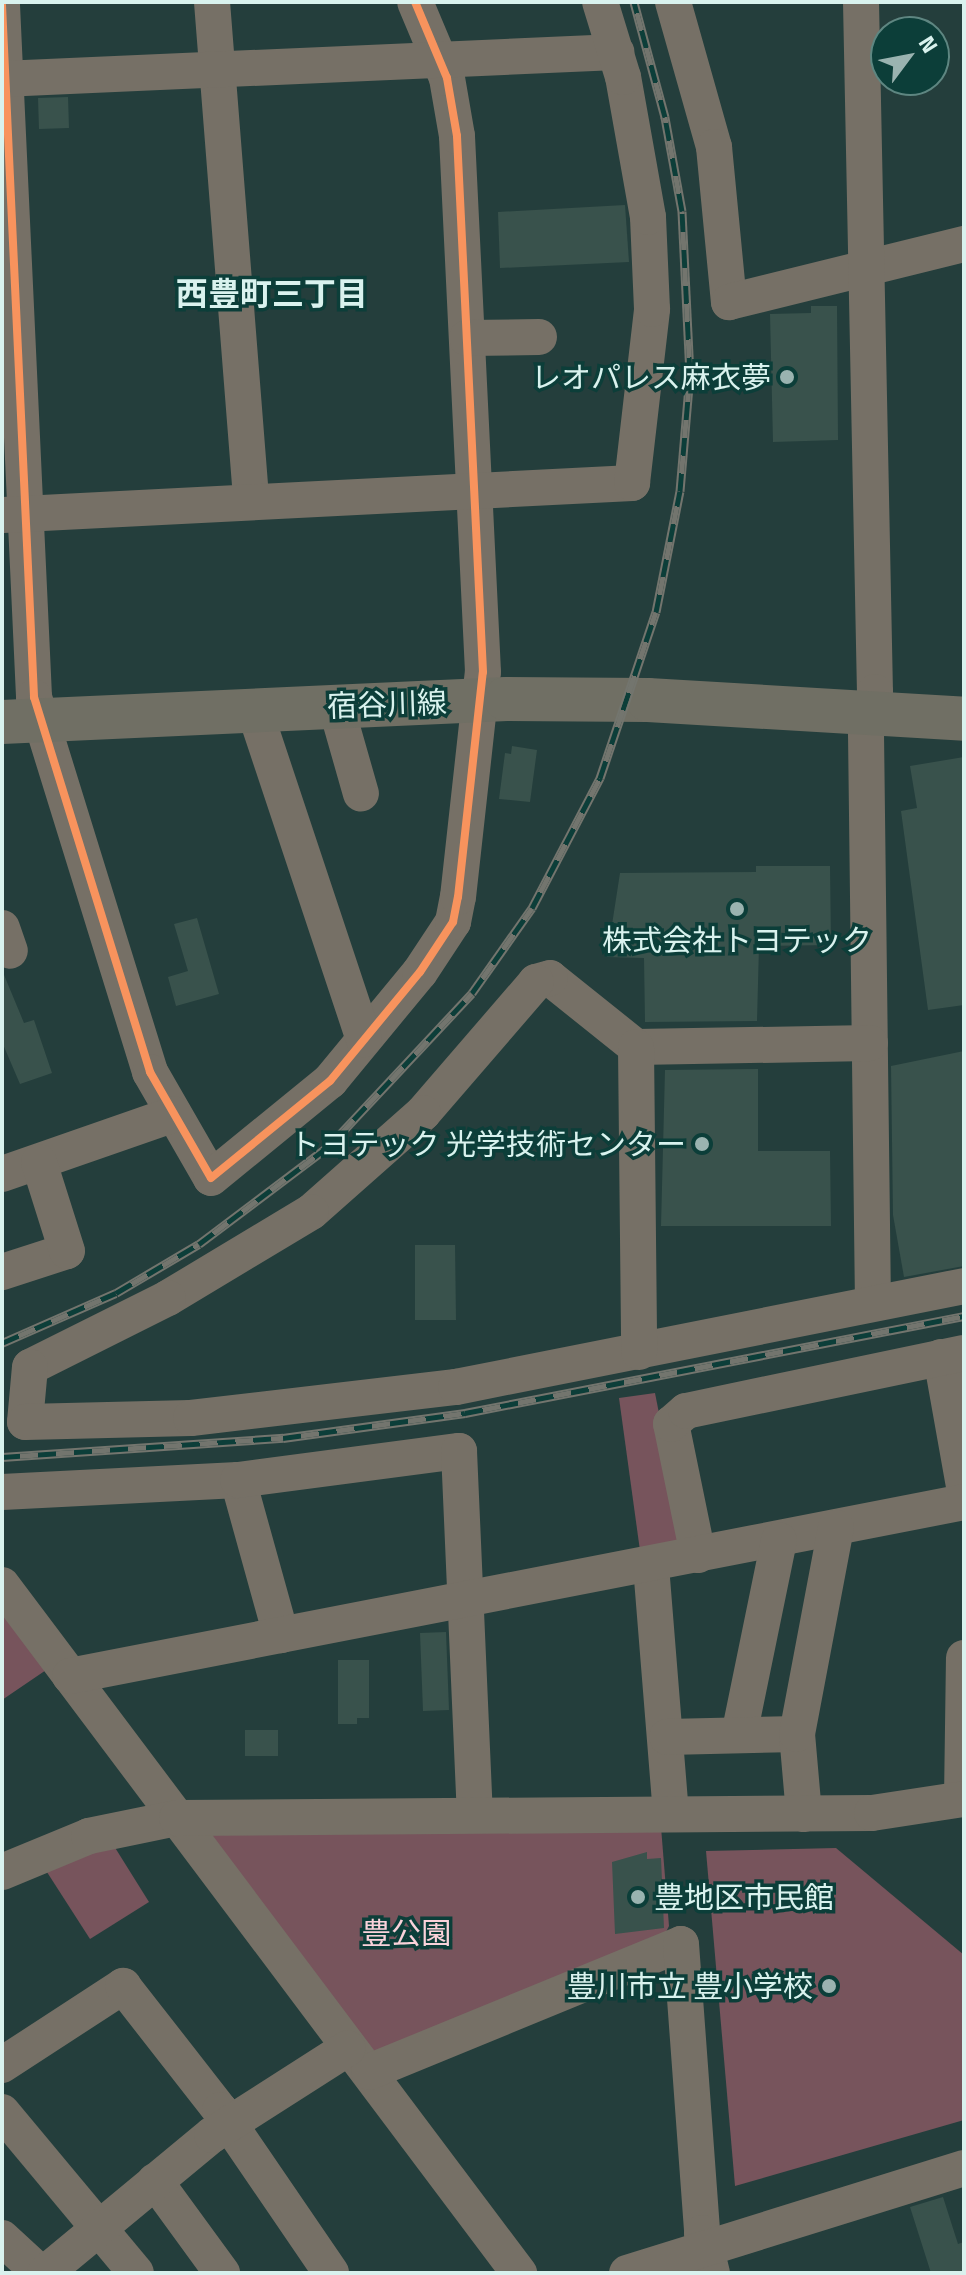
<!DOCTYPE html>
<html>
<head>
<meta charset="utf-8">
<style>
  body { margin:0 }
  #map { position:relative; width:966px; height:2275px; overflow:hidden; background:#243e3c; font-family:"Titillium Web","Noto Sans JP",sans-serif }
  div>[style] { position:absolute }
  .green>* { inset:0; background:#77545c }
  .building>* { inset:0; background:#39524c }
  .minor>* { height:36px; margin:-18px; padding:0 18px; transform-origin:18px; border-radius:18px; background:#767066 }
  .major>* { height:44px; margin:-22px; padding:0 22px; transform-origin:22px; border-radius:22px; background:#706f64 }
  .rail>* { height:9px; margin-top:-4.5px; transform-origin:0; background:repeating-linear-gradient(90deg,#0c3e39 0 18px,#73756e 0 36px); box-sizing:border-box; border-block:2px solid #73756e }
  .cycleway>* { height:8px; margin:-4px; padding:0 4px; transform-origin:4px; border-radius:4px; background:#f8935d }
  .dots>* { width:22px; height:22px; translate:-50% -50%; box-sizing:border-box; border:4px solid #0c3e39; border-radius:50% }
  span { translate:-50% -50%; white-space:nowrap; text-align:center; line-height:1.15; -webkit-text-stroke:7px #0c3e39; paint-order:stroke }
  .poi-label { font-size:30px; color:#d9f2ee }
  .right { translate:-100% -50%; text-align:right }
  .left { translate:0 -50%; text-align:left }
  .street-label { font-size:30px; color:#d9f2ee }
  .park-label { font-size:30px; color:#fad2da }
  .neighbourhood-label { font-size:32px; color:#d9f2ee; font-weight:700 }
  .frame { position:absolute; inset:0; border:4px solid #d9f2ee; pointer-events:none }
  .north { position:absolute; left:870px; top:16px; width:80px; height:80px; box-sizing:border-box; background:#0c3e39; border:2px solid #5e8681; border-radius:50%; rotate:58deg; font-size:22px; font-weight:700; line-height:32px; text-align:center; color:#d9f2ee }
  .north::after { content:''; display:block; margin:auto; width:28px; height:36px; background:#9ab3b0; clip-path:polygon(50% 0,100% 100%,50% 72%,0 100%) }
</style>
</head>
<body>
<div id="map">
  <div class="green">
    <i style="clip-path:polygon(655px 1393px,684px 1540px,641px 1558px,619px 1398px)"></i>
    <i style="clip-path:polygon(2px 1608px,52px 1666px,2px 1700px)"></i>
    <i style="clip-path:polygon(661px 1827px,669px 1926px,663px 1938px,378px 2058px,204px 1839px,210px 1830px)"></i>
    <i style="clip-path:polygon(114px 1846px,149px 1902px,90px 1939px,45px 1869px)"></i>
    <i style="clip-path:polygon(836px 1848px,964px 1955px,964px 2120px,735px 2186px,706px 1851px)"></i>
  </div>
  <div class="building">
    <i style="clip-path:polygon(68px 97px,69px 128px,39px 129px,38px 98px)"></i>
    <i style="clip-path:polygon(625px 205px,629px 262px,500px 268px,498px 212px)"></i>
    <i style="clip-path:polygon(811px 306px,837px 306px,838px 440px,773px 442px,770px 314px,811px 313px)"></i>
    <i style="clip-path:polygon(512px 746px,537px 750px,530px 802px,499px 799px,505px 753px,511px 754px)"></i>
    <i style="clip-path:polygon(964px 757px,964px 1005px,928px 1010px,901px 811px,917px 808px,910px 766px)"></i>
    <i style="clip-path:polygon(756px 866px,830px 866px,831px 945px,759px 946px,757px 1021px,645px 1022px,644px 958px,607px 957px,620px 873px,756px 872px)"></i>
    <i style="clip-path:polygon(197px 918px,219px 994px,176px 1006px,168px 977px,188px 971px,174px 924px)"></i>
    <i style="clip-path:polygon(2px 970px,24px 1023px,34px 1020px,52px 1073px,20px 1084px,2px 1042px)"></i>
    <i style="clip-path:polygon(964px 1051px,964px 1266px,904px 1277px,893px 1215px,891px 1066px)"></i>
    <i style="clip-path:polygon(758px 1069px,758px 1151px,830px 1151px,831px 1226px,661px 1226px,665px 1070px)"></i>
    <i style="clip-path:polygon(415px 1245px,455px 1245px,456px 1320px,415px 1320px)"></i>
    <i style="clip-path:polygon(446px 1632px,449px 1710px,423px 1711px,420px 1633px)"></i>
    <i style="clip-path:polygon(338px 1660px,369px 1660px,369px 1718px,357px 1718px,357px 1724px,338px 1724px)"></i>
    <i style="clip-path:polygon(245px 1730px,278px 1730px,278px 1756px,245px 1756px)"></i>
    <i style="clip-path:polygon(647px 1852px,647px 1859px,661px 1858px,664px 1928px,615px 1934px,612px 1862px)"></i>
    <i style="clip-path:polygon(943px 2197px,958px 2244px,964px 2242px,964px 2273px,931px 2273px,910px 2207px)"></i>
  </div>
  <div class="minor">
    <i style="left:212px;top:2px;width:500px;rotate:85.5deg"></i>
    <i style="left:673px;top:2px;width:151px;rotate:74.2deg"></i>
    <i style="left:714px;top:147px;width:156px;rotate:84.5deg"></i>
    <i style="left:729px;top:302px;width:242px;rotate:-13.9deg"></i>
    <i style="left:861px;top:2px;width:690px;rotate:88.84deg"></i>
    <i style="left:875px;top:692px;width:42px;rotate:102.4deg"></i>
    <i style="left:866px;top:733px;width:569px;rotate:89.3deg"></i>
    <i style="left:2px;top:5px;width:693px;rotate:87.35deg"></i>
    <i style="left:34px;top:697px;width:393px;rotate:72.8deg"></i>
    <i style="left:150px;top:1072px;width:122px;rotate:60.1deg"></i>
    <i style="left:211px;top:1178px;width:154px;rotate:-39.2deg"></i>
    <i style="left:330px;top:1081px;width:141px;rotate:-50.5deg"></i>
    <i style="left:420px;top:972px;width:60px;rotate:-56.6deg"></i>
    <i style="left:453px;top:922px;width:25px;rotate:-79deg"></i>
    <i style="left:458px;top:897px;width:226px;rotate:-83.7deg"></i>
    <i style="left:483px;top:672px;width:537px;rotate:-92.78deg"></i>
    <i style="left:457px;top:136px;width:59px;rotate:-99.8deg"></i>
    <i style="left:447px;top:78px;width:82px;rotate:-112.8deg"></i>
    <i style="left:2px;top:79px;width:615px;rotate:-2.52deg"></i>
    <i style="left:467px;top:338px;width:72px;rotate:-0.8deg"></i>
    <i style="left:3px;top:515px;width:630px;rotate:-2.91deg"></i>
    <i style="left:632px;top:483px;width:175px;rotate:-83.4deg"></i>
    <i style="left:652px;top:309px;width:92px;rotate:-92.5deg"></i>
    <i style="left:648px;top:217px;width:142px;rotate:-100.1deg"></i>
    <i style="left:623px;top:77px;width:78px;rotate:-107deg"></i>
    <i style="left:336px;top:706px;width:91px;rotate:74.1deg"></i>
    <i style="left:254px;top:709px;width:348px;rotate:71.6deg"></i>
    <i style="left:2px;top:928px;width:24px;rotate:71deg"></i>
    <i style="left:870px;top:1043px;width:234px;rotate:179deg"></i>
    <i style="left:636px;top:1047px;width:110px;rotate:-141.3deg"></i>
    <i style="left:550px;top:978px;width:15px;rotate:164deg"></i>
    <i style="left:536px;top:982px;width:173px;rotate:130.8deg"></i>
    <i style="left:423px;top:1113px;width:149px;rotate:138.5deg"></i>
    <i style="left:311px;top:1212px;width:167px;rotate:149deg"></i>
    <i style="left:168px;top:1298px;width:154px;rotate:153.4deg"></i>
    <i style="left:30px;top:1367px;width:55px;rotate:95.2deg"></i>
    <i style="left:25px;top:1422px;width:166px;rotate:-1.4deg"></i>
    <i style="left:191px;top:1418px;width:267px;rotate:-6.7deg"></i>
    <i style="left:456px;top:1387px;width:518px;rotate:-11.24deg"></i>
    <i style="left:636px;top:1047px;width:305px;rotate:89.4deg"></i>
    <i style="left:2px;top:1174px;width:182px;rotate:-19.2deg"></i>
    <i style="left:2px;top:1272px;width:68px;rotate:-17.9deg"></i>
    <i style="left:67px;top:1251px;width:93px;rotate:-107.5deg"></i>
    <i style="left:941px;top:1357px;width:131px;rotate:79.9deg"></i>
    <i style="left:238px;top:1480px;width:161px;rotate:74.5deg"></i>
    <i style="left:2px;top:1492px;width:236px;rotate:-2.9deg"></i>
    <i style="left:238px;top:1480px;width:223px;rotate:-7.5deg"></i>
    <i style="left:459px;top:1451px;width:362px;rotate:87.5deg"></i>
    <i style="left:698px;top:1555px;width:134px;rotate:-101.6deg"></i>
    <i style="left:671px;top:1424px;width:20px;rotate:-41deg"></i>
    <i style="left:686px;top:1411px;width:284px;rotate:-11.8deg"></i>
    <i style="left:651px;top:1566px;width:247px;rotate:85.4deg"></i>
    <i style="left:2px;top:1585px;width:861px;rotate:53.08deg"></i>
    <i style="left:70px;top:1676px;width:911px;rotate:-11.01deg"></i>
    <i style="left:739px;top:1735px;width:199px;rotate:-78.4deg"></i>
    <i style="left:667px;top:1737px;width:130px;rotate:-1.3deg"></i>
    <i style="left:962px;top:1799px;width:141px;rotate:-89.2deg"></i>
    <i style="left:804px;top:1814px;width:80px;rotate:-95deg"></i>
    <i style="left:797px;top:1734px;width:210px;rotate:-79.3deg"></i>
    <i style="left:2px;top:1872px;width:94px;rotate:-22.5deg"></i>
    <i style="left:89px;top:1836px;width:90px;rotate:-11.6deg"></i>
    <i style="left:177px;top:1818px;width:695px;rotate:-0.41deg"></i>
    <i style="left:872px;top:1813px;width:93px;rotate:-8.7deg"></i>
    <i style="left:2px;top:2065px;width:145px;rotate:-33.1deg"></i>
    <i style="left:123px;top:1986px;width:157px;rotate:52deg"></i>
    <i style="left:220px;top:2110px;width:197px;rotate:55.7deg"></i>
    <i style="left:369px;top:2072px;width:337px;rotate:-22.3deg"></i>
    <i style="left:681px;top:1944px;width:290px;rotate:85.8deg"></i>
    <i style="left:702px;top:2233px;width:41px;rotate:76deg"></i>
    <i style="left:2px;top:2112px;width:209px;rotate:50.2deg"></i>
    <i style="left:155px;top:2181px;width:114px;rotate:53.9deg"></i>
    <i style="left:2px;top:2238px;width:52px;rotate:42.6deg"></i>
    <i style="left:45px;top:2273px;width:217px;rotate:-39.6deg"></i>
    <i style="left:212px;top:2135px;width:161px;rotate:-32.6deg"></i>
    <i style="left:627px;top:2273px;width:353px;rotate:-17.3deg"></i>
  </div>
  <div class="major">
    <i style="left:2px;top:722px;width:505px;rotate:-2.61deg"></i>
    <i style="left:506px;top:699px;width:142px;rotate:0.4deg"></i>
    <i style="left:648px;top:700px;width:317px;rotate:3.4deg"></i>
  </div>
  <div class="rail">
    <i style="left:2px;top:1343px;width:124px;rotate:-23.7deg"></i>
    <i style="left:116px;top:1293px;width:96px;rotate:-30.6deg"></i>
    <i style="left:199px;top:1244px;width:163px;rotate:-37deg"></i>
    <i style="left:329px;top:1146px;width:209px;rotate:-46.9deg"></i>
    <i style="left:472px;top:993px;width:104px;rotate:-54.8deg"></i>
    <i style="left:532px;top:908px;width:147px;rotate:-62.4deg"></i>
    <i style="left:600px;top:778px;width:175px;rotate:-71.4deg"></i>
    <i style="left:656px;top:612px;width:123px;rotate:-78.8deg"></i>
    <i style="left:680px;top:491px;width:116px;rotate:-85.1deg"></i>
    <i style="left:690px;top:375px;width:164px;rotate:-92.8deg"></i>
    <i style="left:682px;top:211px;width:96px;rotate:-100.3deg"></i>
    <i style="left:665px;top:117px;width:119px;rotate:-105.1deg"></i>
    <i style="left:2px;top:1457px;width:282px;rotate:-3.9deg"></i>
    <i style="left:283px;top:1438px;width:184px;rotate:-7.8deg"></i>
    <i style="left:465px;top:1413px;width:508px;rotate:-11deg"></i>
  </div>
  <div class="cycleway">
    <i style="left:2px;top:5px;width:693px;rotate:87.35deg"></i>
    <i style="left:34px;top:697px;width:393px;rotate:72.8deg"></i>
    <i style="left:150px;top:1072px;width:122px;rotate:60.1deg"></i>
    <i style="left:211px;top:1178px;width:154px;rotate:-39.2deg"></i>
    <i style="left:330px;top:1081px;width:141px;rotate:-50.5deg"></i>
    <i style="left:420px;top:972px;width:60px;rotate:-56.6deg"></i>
    <i style="left:453px;top:922px;width:25px;rotate:-79deg"></i>
    <i style="left:458px;top:897px;width:226px;rotate:-83.7deg"></i>
    <i style="left:483px;top:672px;width:537px;rotate:-92.78deg"></i>
    <i style="left:457px;top:136px;width:59px;rotate:-99.8deg"></i>
    <i style="left:447px;top:78px;width:82px;rotate:-112.8deg"></i>
  </div>
  <div class="dots">
    <i style="left:787px;top:377px;background:#9ab3b0"></i>
    <i style="left:737px;top:909px;background:#9ab3b0"></i>
    <i style="left:702px;top:1144px;background:#9ab3b0"></i>
    <i style="left:638px;top:1897px;background:#9ab3b0"></i>
    <i style="left:829px;top:1986px;background:#9ab3b0"></i>
  </div>
  <div class="poi-label">
    <span class="right" style="left:771px;top:377px">レオパレス麻衣夢</span>
    <span style="left:737px;top:940px">株式会社トヨテック</span>
    <span class="right" style="left:686px;top:1144px">トヨテック 光学技術センター</span>
    <span class="left" style="left:654px;top:1897px">豊地区市民館</span>
    <span class="right" style="left:813px;top:1986px">豊川市立 豊小学校</span>
  </div>
  <div class="street-label">
    <span style="left:387px;top:704px;rotate:-2deg">宿谷川線</span>
  </div>
  <div class="park-label">
    <span style="left:406px;top:1933px">豊公園</span>
  </div>
  <div class="neighbourhood-label">
    <span style="left:272px;top:293px">西豊町三丁目</span>
  </div>
  <div class="frame"></div>
  <div class="north">N</div>
</div>
</body>
</html>
